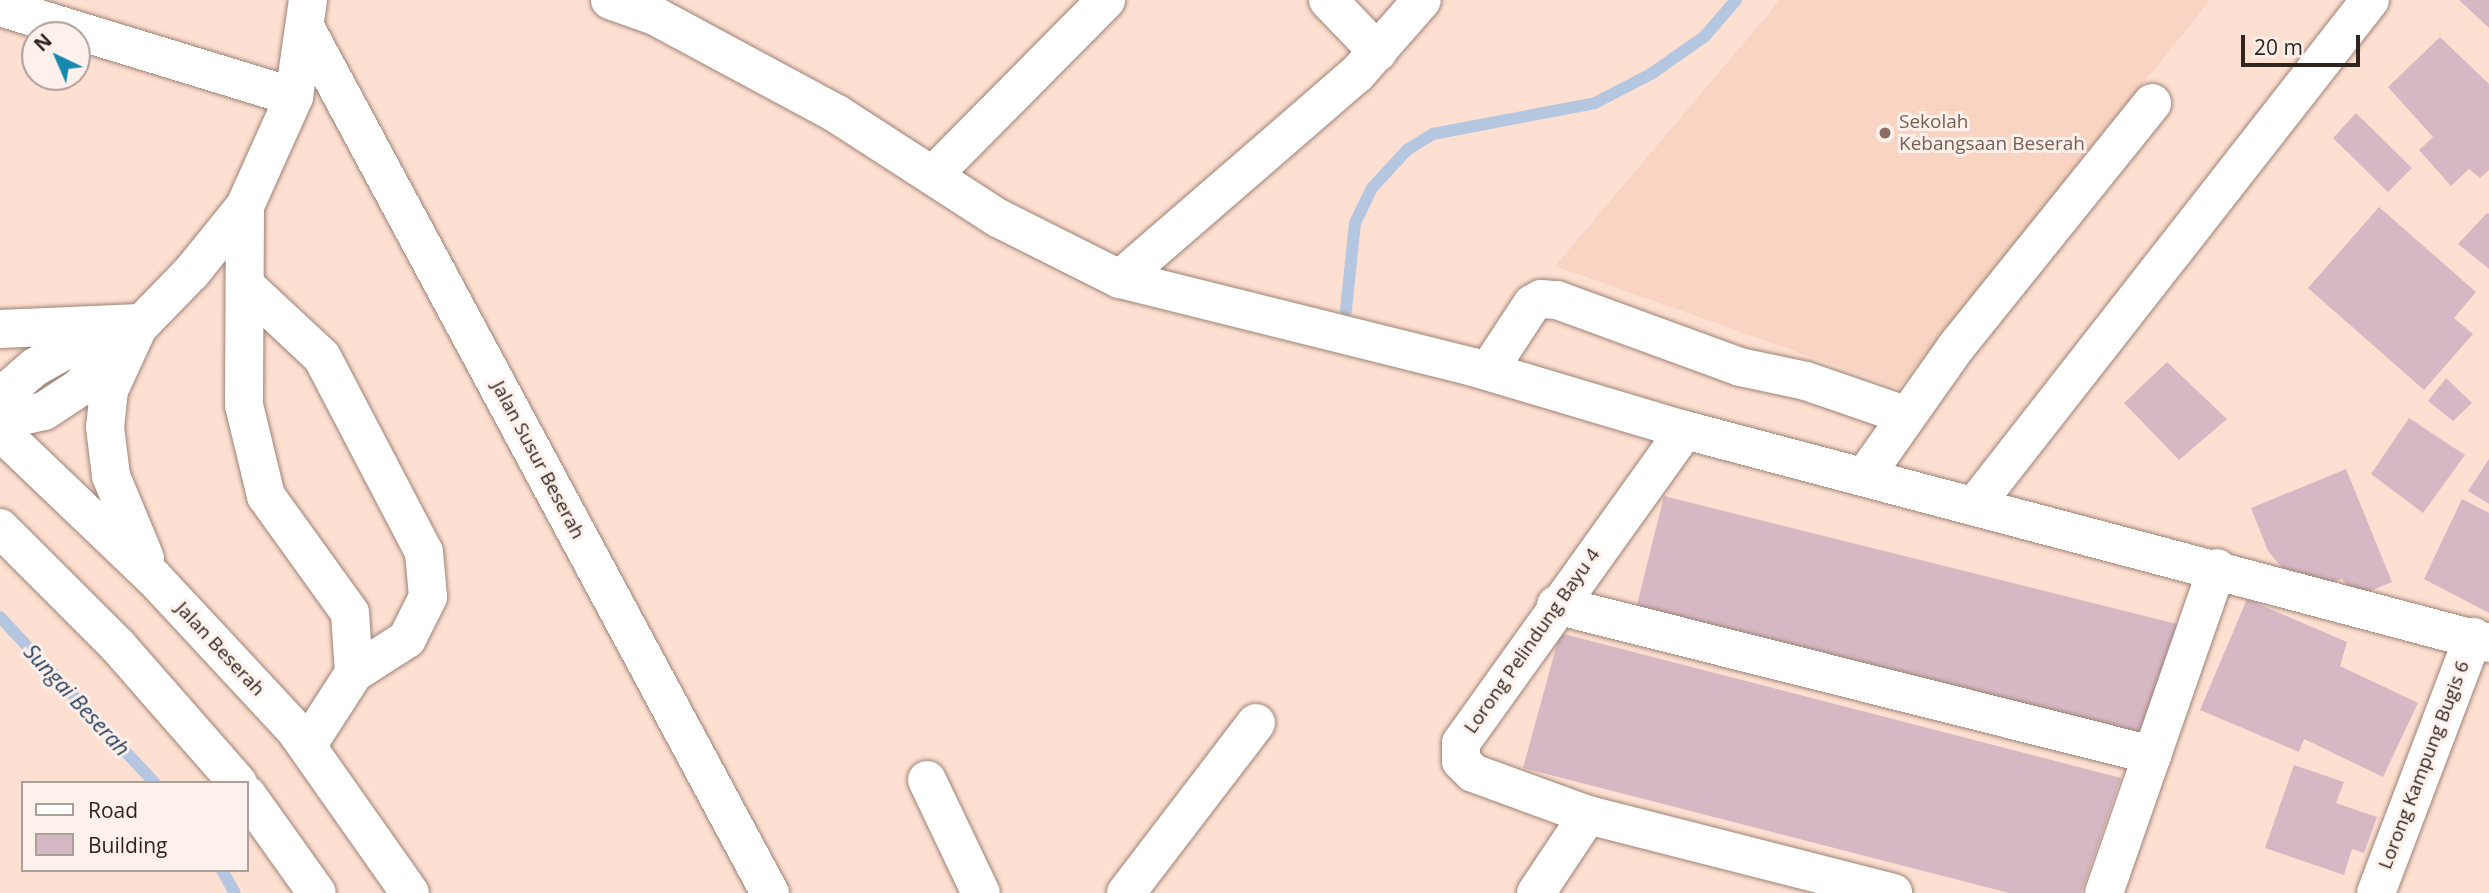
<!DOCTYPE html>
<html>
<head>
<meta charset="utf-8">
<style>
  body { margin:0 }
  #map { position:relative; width:2489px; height:893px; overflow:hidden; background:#fee0d2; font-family:"Open Sans",sans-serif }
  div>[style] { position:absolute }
  .built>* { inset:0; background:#f9d4c2 }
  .stream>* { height:12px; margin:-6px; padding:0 6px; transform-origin:6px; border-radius:6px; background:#b5c7e0 }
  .building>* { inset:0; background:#d6b8c5 }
  .roads { filter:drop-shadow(0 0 2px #9d8275) drop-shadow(0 0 2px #9d8275) }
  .minor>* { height:38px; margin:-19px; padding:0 19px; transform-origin:19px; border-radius:19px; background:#fff }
  .highway>* { height:38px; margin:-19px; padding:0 19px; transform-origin:19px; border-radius:19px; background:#fff }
  .dots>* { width:19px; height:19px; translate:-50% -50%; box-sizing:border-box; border:4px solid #fef1ec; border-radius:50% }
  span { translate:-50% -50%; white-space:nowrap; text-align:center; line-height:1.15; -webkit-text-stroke:6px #fef1ec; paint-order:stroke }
  .education-label { font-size:19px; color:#785e54 }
  .left { translate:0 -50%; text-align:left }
  .street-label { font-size:19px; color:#2f241e }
  .water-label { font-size:21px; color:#1f3a5d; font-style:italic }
  .legend { position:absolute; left:21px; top:781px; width:228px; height:91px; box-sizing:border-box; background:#fef1ec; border:2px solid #ab9f9a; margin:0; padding:9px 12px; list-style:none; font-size:21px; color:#2f241e }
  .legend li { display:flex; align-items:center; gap:14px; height:35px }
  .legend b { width:35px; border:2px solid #ab9f9a }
  .north { position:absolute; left:21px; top:21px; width:70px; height:70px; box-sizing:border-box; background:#fef1ec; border:2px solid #ab9f9a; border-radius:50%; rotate:316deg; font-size:19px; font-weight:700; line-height:28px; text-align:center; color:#2f241e }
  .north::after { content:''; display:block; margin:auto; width:24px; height:32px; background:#1689ae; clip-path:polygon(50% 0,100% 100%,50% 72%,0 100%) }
  .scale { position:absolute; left:2241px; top:35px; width:119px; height:32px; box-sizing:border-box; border:4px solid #2f241e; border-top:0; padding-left:9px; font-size:21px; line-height:24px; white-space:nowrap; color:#2f241e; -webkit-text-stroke:5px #fef1ec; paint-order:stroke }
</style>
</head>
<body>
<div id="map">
  <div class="built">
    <i style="clip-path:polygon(1780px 0,2210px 0,1899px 388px,1555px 266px)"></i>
  </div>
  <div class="stream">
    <i style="left:1346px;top:310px;width:87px;rotate:-84.1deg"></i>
    <i style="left:1355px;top:223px;width:39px;rotate:-64deg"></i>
    <i style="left:1372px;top:188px;width:52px;rotate:-47.4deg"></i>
    <i style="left:1407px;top:150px;width:31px;rotate:-32deg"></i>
    <i style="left:1433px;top:134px;width:165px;rotate:-10.8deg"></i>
    <i style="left:1595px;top:103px;width:63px;rotate:-27.4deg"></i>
    <i style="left:1651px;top:74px;width:66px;rotate:-35.1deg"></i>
    <i style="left:1705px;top:36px;width:48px;rotate:-49.3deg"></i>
    <i style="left:0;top:617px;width:227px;rotate:47deg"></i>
    <i style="left:222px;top:870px;width:26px;rotate:61deg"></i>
  </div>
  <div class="building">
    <i style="clip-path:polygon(2459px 0,2489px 0,2489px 28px)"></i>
    <i style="clip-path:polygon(2440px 37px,2489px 84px,2489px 170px,2480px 178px,2469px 169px,2451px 186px,2419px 150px,2433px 137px,2388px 87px)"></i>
    <i style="clip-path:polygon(2356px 113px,2412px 168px,2388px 192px,2333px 138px)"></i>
    <i style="clip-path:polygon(2379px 207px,2476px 292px,2454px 318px,2473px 334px,2424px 390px,2308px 288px)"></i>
    <i style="clip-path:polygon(2487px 213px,2489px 214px,2489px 269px,2458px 244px)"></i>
    <i style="clip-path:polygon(2167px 362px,2227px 419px,2179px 460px,2124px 403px)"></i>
    <i style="clip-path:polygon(2446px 378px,2472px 403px,2453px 421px,2428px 401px)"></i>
    <i style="clip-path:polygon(2409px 418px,2465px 455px,2423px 513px,2371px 474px)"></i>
    <i style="clip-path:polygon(2489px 459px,2489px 504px,2468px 491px)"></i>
    <i style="clip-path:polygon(2346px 469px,2392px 582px,2356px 597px,2342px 579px,2317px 587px,2294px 582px,2268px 551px,2251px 508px)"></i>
    <i style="clip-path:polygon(1664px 496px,2185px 626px,2135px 751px,1632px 625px)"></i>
    <i style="clip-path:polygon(2462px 499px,2489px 513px,2489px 613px,2424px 579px)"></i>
    <i style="clip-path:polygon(2247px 599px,2347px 642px,2340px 666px,2418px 703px,2383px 777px,2304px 739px,2299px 752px,2200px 710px)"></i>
    <i style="clip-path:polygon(1560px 633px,2121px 778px,2081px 893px,2009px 893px,1523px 768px)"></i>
    <i style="clip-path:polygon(2294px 765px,2344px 782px,2336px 803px,2377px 817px,2364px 853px,2352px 849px,2344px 875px,2265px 848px)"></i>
  </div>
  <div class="roads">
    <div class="minor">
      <i style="left:610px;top:0;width:48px;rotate:19.6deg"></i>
      <i style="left:655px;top:16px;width:207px;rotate:28.3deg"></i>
      <i style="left:837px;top:114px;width:192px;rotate:32.9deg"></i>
      <i style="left:998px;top:218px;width:136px;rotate:26.6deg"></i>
      <i style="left:1120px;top:279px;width:364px;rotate:14deg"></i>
      <i style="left:1473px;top:367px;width:221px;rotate:16.6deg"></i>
      <i style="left:1685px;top:430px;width:832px;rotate:14.84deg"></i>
      <i style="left:1328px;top:0;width:72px;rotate:46.1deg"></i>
      <i style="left:0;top:7px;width:307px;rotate:17deg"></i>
      <i style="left:305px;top:27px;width:983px;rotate:61.77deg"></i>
      <i style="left:933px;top:175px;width:246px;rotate:-45.3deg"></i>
      <i style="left:245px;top:206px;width:199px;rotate:90.3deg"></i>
      <i style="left:244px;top:405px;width:94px;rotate:76.4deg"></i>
      <i style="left:266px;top:496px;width:144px;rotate:54.3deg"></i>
      <i style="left:350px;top:613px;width:60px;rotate:86.2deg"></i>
      <i style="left:354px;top:673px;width:87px;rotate:122.8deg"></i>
      <i style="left:1120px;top:279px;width:313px;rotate:-40.9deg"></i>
      <i style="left:1357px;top:74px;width:98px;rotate:-48.7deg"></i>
      <i style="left:245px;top:285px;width:105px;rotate:43.1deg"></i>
      <i style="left:322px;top:357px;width:220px;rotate:62.4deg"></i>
      <i style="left:424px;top:552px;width:45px;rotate:84.9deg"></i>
      <i style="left:428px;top:597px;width:47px;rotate:116.6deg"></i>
      <i style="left:407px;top:639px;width:63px;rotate:147.3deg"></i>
      <i style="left:1488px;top:371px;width:80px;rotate:-56.7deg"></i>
      <i style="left:1532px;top:304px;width:10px;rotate:-29deg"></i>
      <i style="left:1541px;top:299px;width:16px;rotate:4deg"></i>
      <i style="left:1557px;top:300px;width:195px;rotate:20.1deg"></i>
      <i style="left:1740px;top:367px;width:67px;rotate:12deg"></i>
      <i style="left:1806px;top:381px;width:105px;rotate:19deg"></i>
      <i style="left:0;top:404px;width:13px;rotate:-63deg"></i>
      <i style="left:6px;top:392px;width:38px;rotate:-41deg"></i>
      <i style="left:35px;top:367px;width:46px;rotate:-28.8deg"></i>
      <i style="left:75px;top:345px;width:53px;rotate:-18.8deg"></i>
      <i style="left:0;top:421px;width:45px;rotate:-12.8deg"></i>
      <i style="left:44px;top:411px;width:42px;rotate:-33.3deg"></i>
      <i style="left:79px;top:388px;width:161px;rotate:-45.8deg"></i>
      <i style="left:191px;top:273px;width:86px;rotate:-51.1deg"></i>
      <i style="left:245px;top:206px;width:120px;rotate:-65.8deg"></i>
      <i style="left:294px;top:97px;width:98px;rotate:-81.8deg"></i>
      <i style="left:1685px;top:430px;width:385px;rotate:125.6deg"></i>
      <i style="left:1461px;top:743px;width:18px;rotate:90deg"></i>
      <i style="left:1461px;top:761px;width:17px;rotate:45deg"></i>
      <i style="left:1473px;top:773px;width:122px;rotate:20.1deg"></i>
      <i style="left:1588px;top:815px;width:315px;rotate:14.3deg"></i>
      <i style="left:1865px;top:476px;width:158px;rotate:-54.8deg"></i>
      <i style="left:1956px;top:347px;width:313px;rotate:-51.2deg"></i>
      <i style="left:1975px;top:505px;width:641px;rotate:-51.97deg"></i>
      <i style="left:1556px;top:605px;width:615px;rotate:14.13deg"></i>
      <i style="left:927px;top:780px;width:125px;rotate:64.5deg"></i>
      <i style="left:1126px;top:893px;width:214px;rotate:-52.6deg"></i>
      <i style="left:1536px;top:893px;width:94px;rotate:-56.3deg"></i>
      <i style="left:2104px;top:893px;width:344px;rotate:-70.8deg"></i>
      <i style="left:2376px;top:893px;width:274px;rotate:-69.2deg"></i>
    </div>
    <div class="highway">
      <i style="left:0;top:329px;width:140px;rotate:-2.5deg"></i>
      <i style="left:140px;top:323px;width:74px;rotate:114.8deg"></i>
      <i style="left:109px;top:390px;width:37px;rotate:96deg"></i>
      <i style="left:105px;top:427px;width:49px;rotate:83deg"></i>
      <i style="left:111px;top:476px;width:89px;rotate:67.5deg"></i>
      <i style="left:0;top:431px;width:213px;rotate:43.7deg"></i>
      <i style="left:154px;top:578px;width:209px;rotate:47.1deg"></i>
      <i style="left:296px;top:731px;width:198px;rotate:54.9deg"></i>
      <i style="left:0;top:528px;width:167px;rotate:45deg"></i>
      <i style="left:118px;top:646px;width:182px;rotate:48.8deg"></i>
      <i style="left:247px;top:795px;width:120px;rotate:54.5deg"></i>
    </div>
  </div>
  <div class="dots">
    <i style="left:1885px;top:133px;background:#8d6e63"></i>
  </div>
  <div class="education-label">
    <span class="left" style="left:1899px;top:133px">Sekolah<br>Kebangsaan Beserah</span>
  </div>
  <div class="street-label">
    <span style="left:538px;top:460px;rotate:62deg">Jalan Susur Beserah</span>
    <span style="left:1532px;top:641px;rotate:-55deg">Lorong Pelindung Bayu 4</span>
    <span style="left:220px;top:649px;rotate:47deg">Jalan Beserah</span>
    <span style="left:2424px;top:765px;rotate:-69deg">Lorong Kampung Bugis 6</span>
  </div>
  <div class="water-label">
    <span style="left:77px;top:700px;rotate:47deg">Sungai Beserah</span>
  </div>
  <ul class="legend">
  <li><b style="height:9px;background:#fff"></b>Road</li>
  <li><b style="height:19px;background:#d6b8c5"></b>Building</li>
  </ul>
  <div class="north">N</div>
  <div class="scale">20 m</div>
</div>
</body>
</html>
